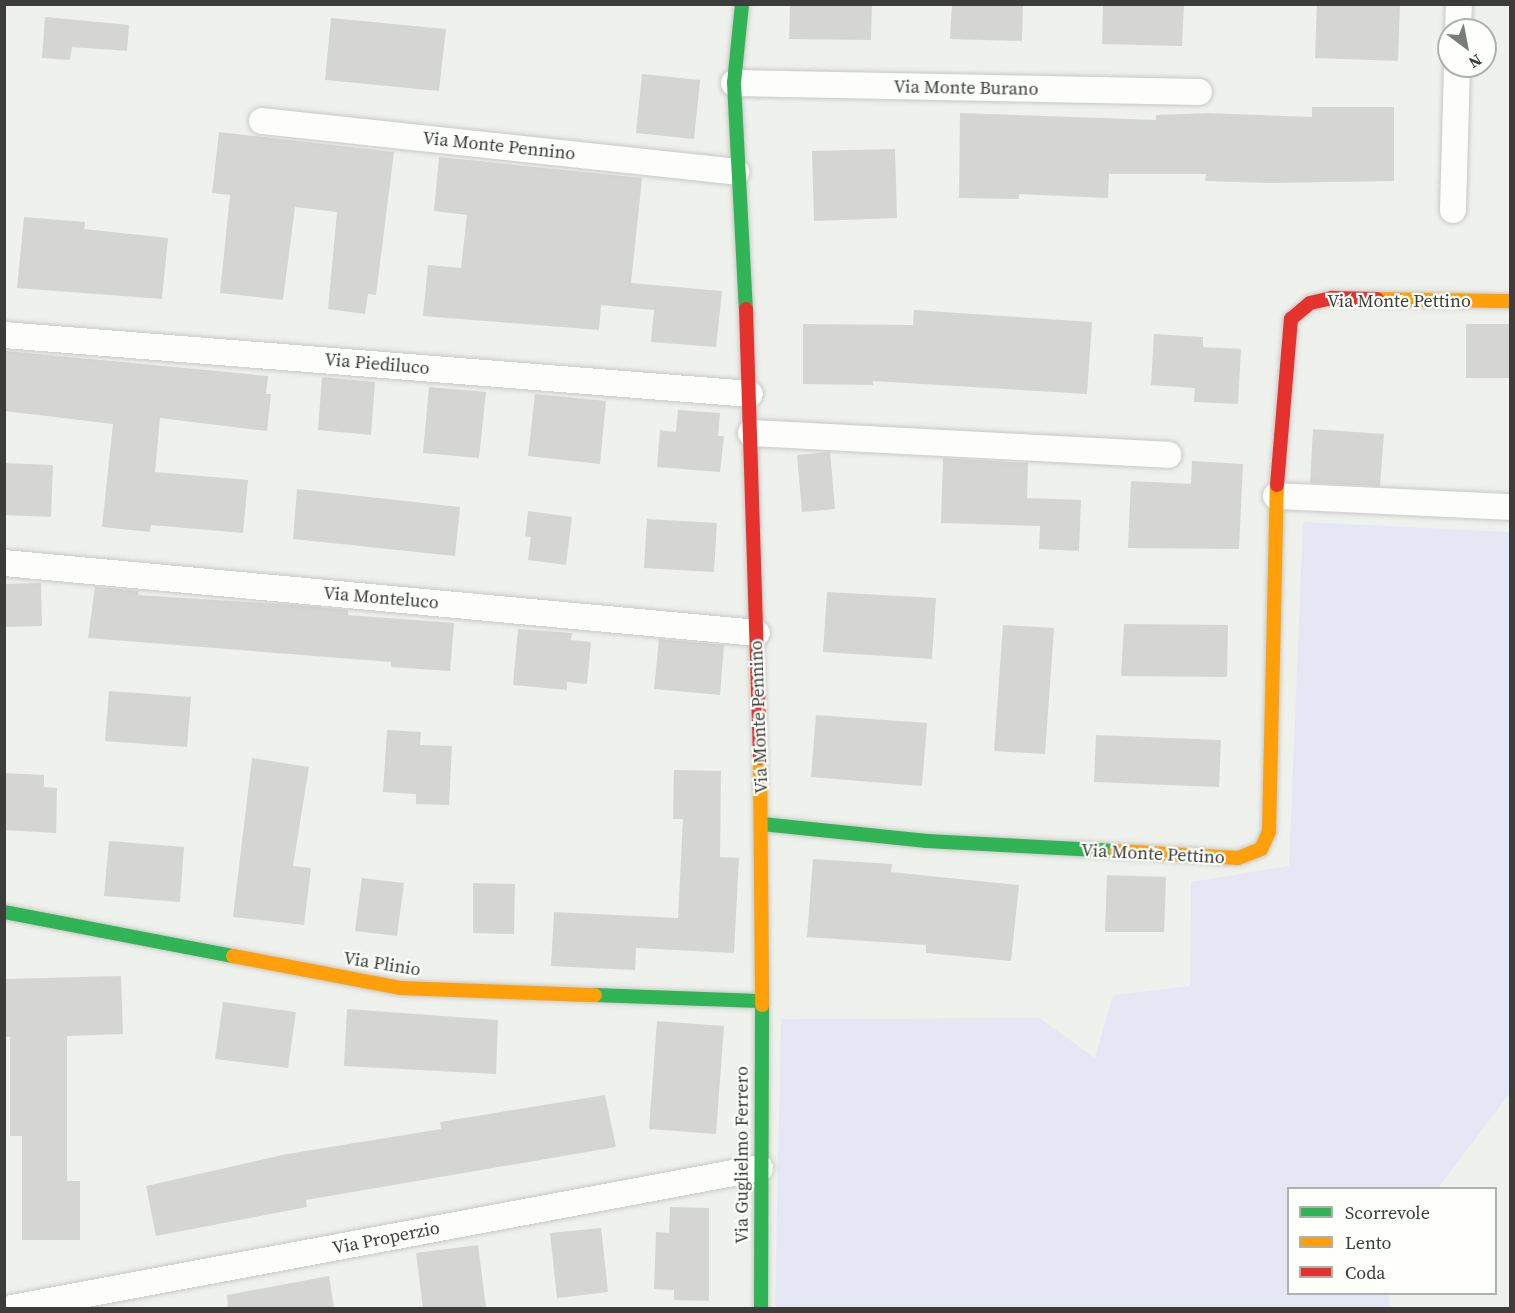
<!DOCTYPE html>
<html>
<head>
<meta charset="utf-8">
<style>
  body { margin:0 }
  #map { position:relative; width:1515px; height:1313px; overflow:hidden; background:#eff1ed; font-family:"Source Serif 4",serif }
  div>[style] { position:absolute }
  .green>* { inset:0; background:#e5e8f4 }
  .building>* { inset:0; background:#d5d6d3 }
  .roads { filter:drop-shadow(0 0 2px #c7c8c5) drop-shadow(0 0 2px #c7c8c5) }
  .street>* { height:26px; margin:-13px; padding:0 13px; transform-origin:13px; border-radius:13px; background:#fdfdfc }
  .fast>* { height:14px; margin:-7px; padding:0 7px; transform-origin:7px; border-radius:7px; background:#30b455 }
  .slow>* { height:14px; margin:-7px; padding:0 7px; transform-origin:7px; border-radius:7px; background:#ff9f0a }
  .jam>* { height:14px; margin:-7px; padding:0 7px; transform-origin:7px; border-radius:7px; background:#e5322d }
  span { translate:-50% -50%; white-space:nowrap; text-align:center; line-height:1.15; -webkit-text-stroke:4.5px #fdfffa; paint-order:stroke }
  .street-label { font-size:18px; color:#3c3d3a }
  .frame { position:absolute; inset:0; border:6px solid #3c3d3a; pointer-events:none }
  .legend { position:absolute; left:1287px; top:1187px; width:210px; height:108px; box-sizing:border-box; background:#fdfffa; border:2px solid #b0b1ad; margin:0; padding:8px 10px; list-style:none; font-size:18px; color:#3c3d3a }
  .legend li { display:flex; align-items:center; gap:12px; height:30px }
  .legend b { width:30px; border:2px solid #b0b1ad }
  .north { position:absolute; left:1437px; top:18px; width:60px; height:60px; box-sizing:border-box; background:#fdfffa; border:2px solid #b0b1ad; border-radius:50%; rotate:148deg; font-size:16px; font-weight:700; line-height:24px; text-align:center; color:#3c3d3a }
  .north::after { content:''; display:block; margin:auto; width:21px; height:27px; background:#7b7c79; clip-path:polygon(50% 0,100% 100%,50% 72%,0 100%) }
</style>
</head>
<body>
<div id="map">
  <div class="green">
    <i style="clip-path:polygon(1303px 522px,1510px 532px,1510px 1093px,1438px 1188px,1288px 1188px,1288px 1294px,1390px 1294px,1389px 1308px,775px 1308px,781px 1019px,1039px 1018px,1095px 1058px,1113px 995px,1190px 986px,1191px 882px,1289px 866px)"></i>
  </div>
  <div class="building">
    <i style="clip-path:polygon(790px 4px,872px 4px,871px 40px,789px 39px)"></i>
    <i style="clip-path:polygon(952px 4px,1023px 4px,1022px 41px,950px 39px)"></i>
    <i style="clip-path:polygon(1103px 4px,1184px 4px,1182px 46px,1102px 44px)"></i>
    <i style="clip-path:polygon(1317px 4px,1400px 4px,1398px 61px,1315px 58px)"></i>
    <i style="clip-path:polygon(45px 17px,129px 25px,127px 51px,72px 47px,70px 60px,42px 58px)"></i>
    <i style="clip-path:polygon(331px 18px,446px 29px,439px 91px,325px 80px)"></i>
    <i style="clip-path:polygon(642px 74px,700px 80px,694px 139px,636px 133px)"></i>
    <i style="clip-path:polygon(1312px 107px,1394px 107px,1394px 181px,1265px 183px,1205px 181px,1206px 174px,1109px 174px,1108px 198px,1019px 194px,1019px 199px,959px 198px,960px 113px,1156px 120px,1156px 115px,1208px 113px,1312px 117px)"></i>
    <i style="clip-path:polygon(219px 132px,394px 152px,376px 295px,368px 294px,365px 314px,328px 309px,337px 212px,295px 207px,283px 300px,220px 293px,230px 195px,212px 193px)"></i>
    <i style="clip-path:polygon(895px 149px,897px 218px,814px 221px,812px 151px)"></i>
    <i style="clip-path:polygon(439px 157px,642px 178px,631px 283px,722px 291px,716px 347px,651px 342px,654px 310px,601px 305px,599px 330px,423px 316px,428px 265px,461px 268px,467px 215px,434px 211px)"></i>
    <i style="clip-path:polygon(24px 217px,85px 222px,84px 229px,168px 238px,162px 299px,17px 288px)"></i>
    <i style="clip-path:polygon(914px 310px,1092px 322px,1087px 394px,873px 381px,873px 385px,803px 384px,803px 324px,913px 325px)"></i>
    <i style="clip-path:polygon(1466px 324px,1510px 324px,1510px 378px,1466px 378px)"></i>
    <i style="clip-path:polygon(1154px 334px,1203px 337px,1203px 347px,1241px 349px,1238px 404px,1194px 402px,1195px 388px,1151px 385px)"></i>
    <i style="clip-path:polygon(6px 351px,268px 376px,266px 394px,271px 394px,267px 431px,160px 418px,155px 472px,248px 480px,243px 533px,151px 525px,150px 532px,102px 527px,113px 424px,4px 411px)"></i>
    <i style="clip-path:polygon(322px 377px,375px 382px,371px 435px,318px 430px)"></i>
    <i style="clip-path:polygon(429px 387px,486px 392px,479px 458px,423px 453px)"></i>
    <i style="clip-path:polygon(535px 394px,606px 401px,600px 464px,528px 456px)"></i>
    <i style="clip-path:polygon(678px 410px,720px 413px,718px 436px,724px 436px,720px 472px,657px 467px,660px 430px,676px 432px)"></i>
    <i style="clip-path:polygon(1313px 429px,1384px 434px,1380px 486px,1310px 483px)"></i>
    <i style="clip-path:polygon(830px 452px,835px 509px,802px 512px,797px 455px)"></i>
    <i style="clip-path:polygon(943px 458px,1028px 463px,1027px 498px,1081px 500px,1079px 551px,1039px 549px,1040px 526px,941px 523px)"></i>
    <i style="clip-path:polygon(1192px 461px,1243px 464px,1239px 549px,1128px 548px,1131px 481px,1191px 484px)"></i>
    <i style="clip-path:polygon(4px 463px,53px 465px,51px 517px,4px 515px)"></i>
    <i style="clip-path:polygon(297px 489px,460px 507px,455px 556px,293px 539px)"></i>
    <i style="clip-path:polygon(528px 511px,572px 517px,566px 565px,528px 560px,531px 537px,525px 536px)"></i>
    <i style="clip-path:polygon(647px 519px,717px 523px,714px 572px,644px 568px)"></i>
    <i style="clip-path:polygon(41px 583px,42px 626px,4px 627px,4px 584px)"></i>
    <i style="clip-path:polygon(95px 587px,139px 591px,138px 595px,295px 605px,348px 610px,348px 615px,454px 623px,450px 671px,391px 667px,391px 662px,88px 638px)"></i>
    <i style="clip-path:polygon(827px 592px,936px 598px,932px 659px,823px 652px)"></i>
    <i style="clip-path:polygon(1124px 624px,1228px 625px,1227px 677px,1121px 676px)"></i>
    <i style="clip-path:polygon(1003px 625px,1054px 628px,1045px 754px,994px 751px)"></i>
    <i style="clip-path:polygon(518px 629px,572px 633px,571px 640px,591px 642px,587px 684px,567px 682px,567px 690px,513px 685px)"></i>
    <i style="clip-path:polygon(659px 639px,724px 645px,720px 695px,654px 689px)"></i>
    <i style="clip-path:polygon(109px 691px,191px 697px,187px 747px,105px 741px)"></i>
    <i style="clip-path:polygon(816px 715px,927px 723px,922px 786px,811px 777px)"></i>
    <i style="clip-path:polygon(387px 730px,421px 732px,420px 745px,452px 746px,449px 805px,416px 804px,416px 794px,383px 792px)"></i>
    <i style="clip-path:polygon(1096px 735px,1221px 740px,1219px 787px,1094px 782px)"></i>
    <i style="clip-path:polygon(252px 758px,309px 767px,293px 866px,311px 868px,304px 925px,233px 917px)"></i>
    <i style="clip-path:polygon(674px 770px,721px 771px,720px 857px,739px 858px,734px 953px,636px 948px,635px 970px,551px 966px,554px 912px,678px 918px,683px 819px,673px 819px)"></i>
    <i style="clip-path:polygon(4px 773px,44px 775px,44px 787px,57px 788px,56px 833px,4px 830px)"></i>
    <i style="clip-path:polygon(109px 841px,184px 847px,180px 902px,104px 896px)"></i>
    <i style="clip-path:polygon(813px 859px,892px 864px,891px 872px,1019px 885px,1011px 961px,926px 953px,926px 945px,807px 937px)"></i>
    <i style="clip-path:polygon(1107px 875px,1166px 877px,1164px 932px,1105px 932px)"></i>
    <i style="clip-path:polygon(362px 878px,404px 883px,397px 936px,355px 931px)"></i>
    <i style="clip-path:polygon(473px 883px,515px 884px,514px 934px,473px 933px)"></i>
    <i style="clip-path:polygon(121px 976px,123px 1034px,67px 1036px,67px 1181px,80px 1181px,80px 1240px,22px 1240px,22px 1136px,10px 1136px,10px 1037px,6px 1037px,4px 979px)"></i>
    <i style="clip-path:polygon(223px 1002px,296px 1012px,288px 1068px,215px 1059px)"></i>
    <i style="clip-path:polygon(347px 1009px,498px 1020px,496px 1074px,344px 1066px)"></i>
    <i style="clip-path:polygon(657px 1021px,724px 1026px,716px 1134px,649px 1129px)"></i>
    <i style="clip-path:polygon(605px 1095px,616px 1147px,306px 1200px,307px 1207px,156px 1236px,146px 1186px,287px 1154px,441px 1129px,440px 1122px)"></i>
    <i style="clip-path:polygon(670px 1207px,709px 1208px,709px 1301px,674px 1300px,674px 1290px,654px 1289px,656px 1232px,669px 1233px)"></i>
    <i style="clip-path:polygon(601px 1228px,608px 1292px,557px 1298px,550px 1233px)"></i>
    <i style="clip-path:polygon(478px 1245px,486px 1308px,423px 1308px,416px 1253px)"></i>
    <i style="clip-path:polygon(329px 1276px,334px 1308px,228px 1308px,227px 1295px)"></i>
  </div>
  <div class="roads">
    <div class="street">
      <i style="left:1458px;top:30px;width:26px;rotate:-88deg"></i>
      <i style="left:734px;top:83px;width:465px;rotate:1.1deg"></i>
      <i style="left:262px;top:121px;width:477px;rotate:6.1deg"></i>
      <i style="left:1453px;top:210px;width:144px;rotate:-88.4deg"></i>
      <i style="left:4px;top:335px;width:748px;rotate:4.52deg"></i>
      <i style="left:751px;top:433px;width:418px;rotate:3deg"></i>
      <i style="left:1276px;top:496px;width:234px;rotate:2.7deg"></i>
      <i style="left:4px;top:563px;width:756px;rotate:5.31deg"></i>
      <i style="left:12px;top:1308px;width:761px;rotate:-10.6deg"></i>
    </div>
    <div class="fast">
      <i style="left:742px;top:4px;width:79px;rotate:95.8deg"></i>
      <i style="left:734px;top:83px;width:226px;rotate:87deg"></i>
      <i style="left:762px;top:824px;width:166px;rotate:5.9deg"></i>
      <i style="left:927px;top:841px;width:189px;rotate:3deg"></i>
      <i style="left:4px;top:912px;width:233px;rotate:10.9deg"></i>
      <i style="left:595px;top:995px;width:164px;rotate:2.1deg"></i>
      <i style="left:761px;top:1308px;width:303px;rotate:-89.8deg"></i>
    </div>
    <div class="slow">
      <i style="left:1377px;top:299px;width:133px;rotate:0.9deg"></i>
      <i style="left:760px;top:758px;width:247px;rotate:89.5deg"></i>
      <i style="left:1116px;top:851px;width:122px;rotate:3.3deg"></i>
      <i style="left:1238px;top:858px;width:25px;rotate:-21deg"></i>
      <i style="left:1261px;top:849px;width:19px;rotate:-65deg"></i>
      <i style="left:1269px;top:832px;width:347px;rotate:-88.7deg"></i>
      <i style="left:233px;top:956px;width:170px;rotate:10.8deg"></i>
      <i style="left:400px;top:988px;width:195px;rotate:2.1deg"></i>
    </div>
    <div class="jam">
      <i style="left:746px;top:309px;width:449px;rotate:88.2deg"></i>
      <i style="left:1277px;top:485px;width:167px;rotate:-85.2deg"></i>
      <i style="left:1291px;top:319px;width:25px;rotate:-40deg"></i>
      <i style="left:1310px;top:303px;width:23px;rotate:-13deg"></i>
      <i style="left:1332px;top:298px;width:45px;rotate:1.3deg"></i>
    </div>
  </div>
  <div class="street-label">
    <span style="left:966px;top:88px;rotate:1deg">Via Monte Burano</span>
    <span style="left:499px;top:146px;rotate:6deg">Via Monte Pennino</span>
    <span style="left:1399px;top:301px">Via Monte Pettino</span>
    <span style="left:377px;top:364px;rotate:5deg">Via Piediluco</span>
    <span style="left:381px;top:598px;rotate:5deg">Via Monteluco</span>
    <span style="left:759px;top:717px;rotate:-92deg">Via Monte Pennino</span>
    <span style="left:1153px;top:854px;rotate:3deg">Via Monte Pettino</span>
    <span style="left:382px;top:964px;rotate:9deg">Via Plinio</span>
    <span style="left:742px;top:1155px;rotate:-90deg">Via Guglielmo Ferrero</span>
    <span style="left:386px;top:1238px;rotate:-11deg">Via Properzio</span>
  </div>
  <div class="frame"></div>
  <ul class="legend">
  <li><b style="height:8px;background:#30b455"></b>Scorrevole</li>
  <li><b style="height:8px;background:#ff9f0a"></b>Lento</li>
  <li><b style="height:8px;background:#e5322d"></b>Coda</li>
  </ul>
  <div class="north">N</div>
</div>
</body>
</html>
